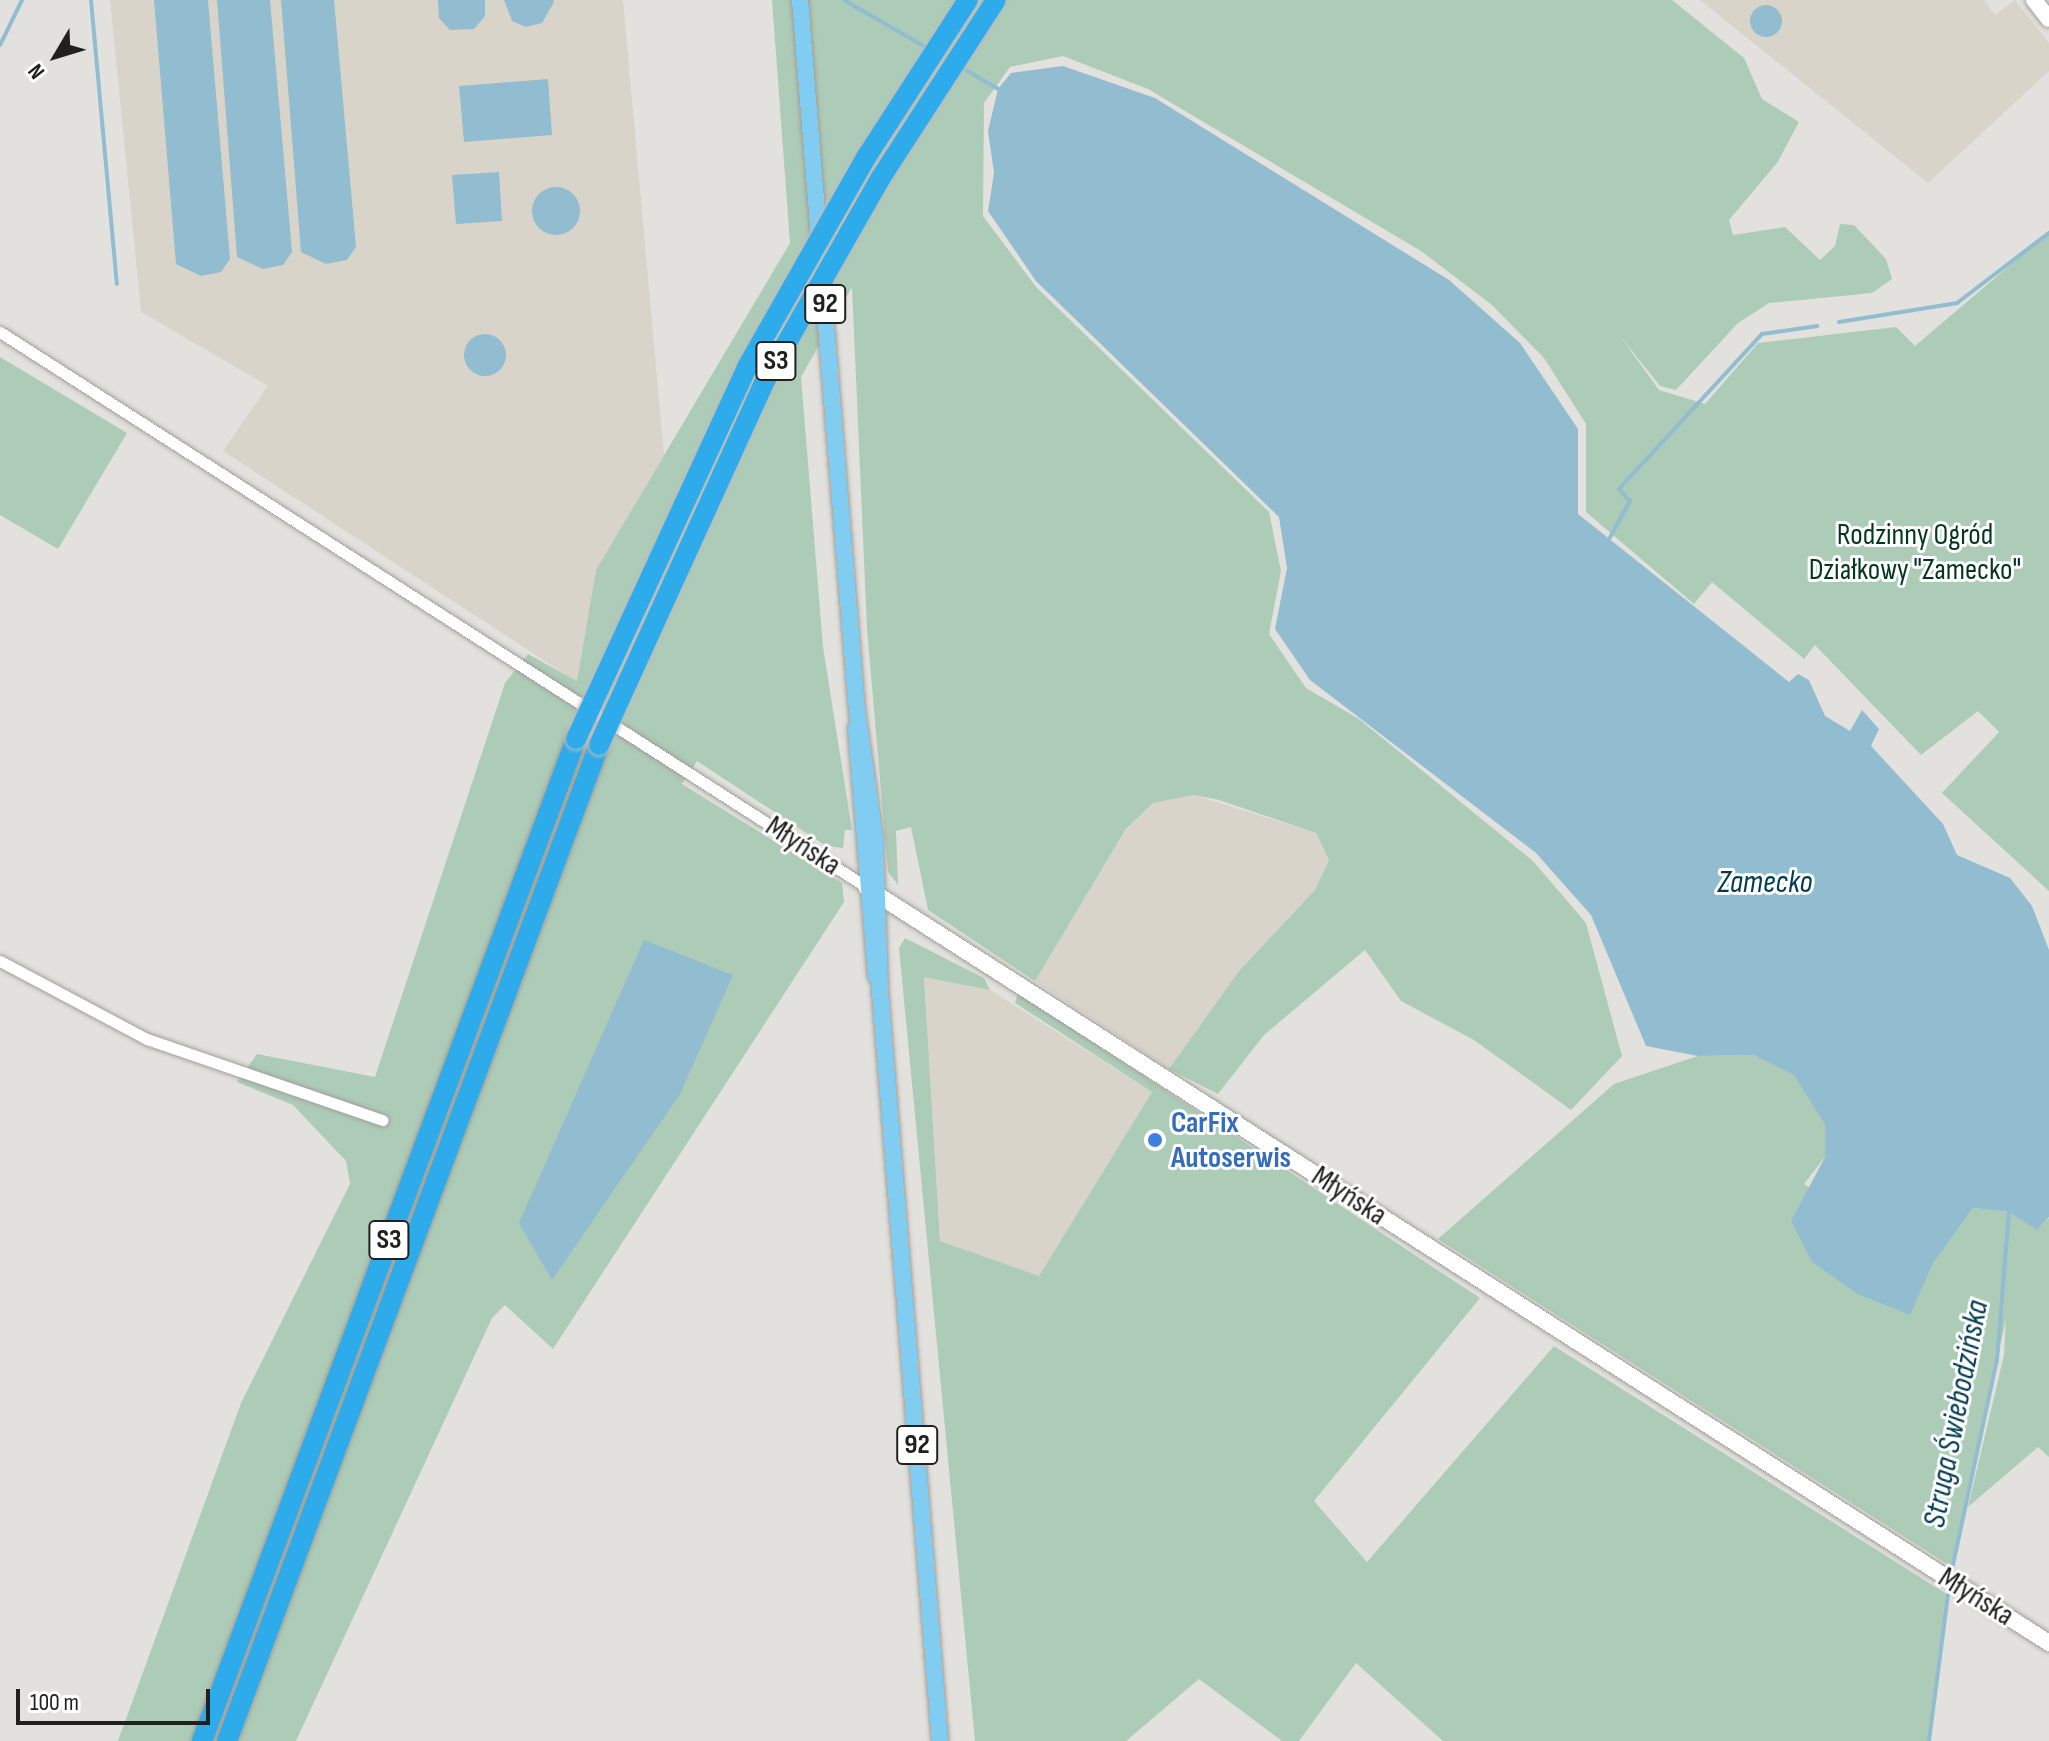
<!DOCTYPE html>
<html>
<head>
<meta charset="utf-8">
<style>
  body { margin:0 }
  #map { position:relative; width:2049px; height:1741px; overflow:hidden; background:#e2e1dd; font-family:"Sofia Sans Condensed",sans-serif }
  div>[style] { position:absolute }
  .built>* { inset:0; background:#d9d4ca }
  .green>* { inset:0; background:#adccb8 }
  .water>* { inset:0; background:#92bcd0 }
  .round { border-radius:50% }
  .stream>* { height:4px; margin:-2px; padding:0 2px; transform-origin:2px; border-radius:2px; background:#92bcd0 }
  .roads { filter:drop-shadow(0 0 2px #a09f9b) drop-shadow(0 0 2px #a09f9b) }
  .street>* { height:11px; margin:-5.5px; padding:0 5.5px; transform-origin:5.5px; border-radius:5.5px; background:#fff }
  .secondary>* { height:16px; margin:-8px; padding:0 8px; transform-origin:8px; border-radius:8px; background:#fff }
  .primary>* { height:16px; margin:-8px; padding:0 8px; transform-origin:8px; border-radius:8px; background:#81cdf2 }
  .highway>* { height:20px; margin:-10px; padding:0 10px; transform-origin:10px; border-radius:10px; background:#2dabea }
  .bridges { filter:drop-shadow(0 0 2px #bcbcbc) drop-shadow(0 0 2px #bcbcbc) }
  .highway-bridge>* { height:20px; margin:-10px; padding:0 10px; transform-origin:10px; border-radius:10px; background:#2dabea }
  .dots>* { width:22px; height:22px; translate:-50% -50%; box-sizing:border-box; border:4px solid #fff; border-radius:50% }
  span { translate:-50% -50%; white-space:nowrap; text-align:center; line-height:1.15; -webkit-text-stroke:6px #fff; paint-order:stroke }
  .shield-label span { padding:2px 6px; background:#fff; border:2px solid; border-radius:6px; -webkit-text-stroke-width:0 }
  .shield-label { font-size:28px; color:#20201e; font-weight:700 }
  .park-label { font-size:30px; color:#053720 }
  .street-label { font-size:30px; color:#20201e }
  .shop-label { font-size:30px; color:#366cbe; font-weight:700 }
  .left { translate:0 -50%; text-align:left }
  .water-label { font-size:32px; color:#013c52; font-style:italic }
  .north { position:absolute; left:16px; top:16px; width:80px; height:80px; -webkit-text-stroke:6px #fff; paint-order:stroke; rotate:232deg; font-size:22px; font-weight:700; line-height:32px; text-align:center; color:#20201e }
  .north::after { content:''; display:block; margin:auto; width:28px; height:36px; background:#20201e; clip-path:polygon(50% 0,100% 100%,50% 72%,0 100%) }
  .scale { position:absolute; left:16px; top:1689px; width:194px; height:36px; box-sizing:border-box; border:4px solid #20201e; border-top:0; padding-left:10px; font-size:24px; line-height:28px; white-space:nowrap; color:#20201e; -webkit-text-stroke:6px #fff; paint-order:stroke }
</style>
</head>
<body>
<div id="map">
  <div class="built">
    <i style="clip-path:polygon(110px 0,623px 0,664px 455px,596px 570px,577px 682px,223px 451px,268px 386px,141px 312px)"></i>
    <i style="clip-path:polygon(1700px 0,1984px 0,1995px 15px,2015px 0,2049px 43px,2049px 71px,1928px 183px)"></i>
    <i style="clip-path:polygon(1195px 795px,1316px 833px,1329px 859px,1315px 890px,1239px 971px,1169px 1069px,1035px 981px,1126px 830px,1153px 803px)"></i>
    <i style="clip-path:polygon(924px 976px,990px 990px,1152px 1092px,1039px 1276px,940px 1241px)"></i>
  </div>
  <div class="green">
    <i style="clip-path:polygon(772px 0,1672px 0,1744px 58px,1762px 99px,1799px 122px,1777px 163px,1729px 220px,1733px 235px,1785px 227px,1820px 260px,1835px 246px,1840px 224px,1854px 225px,1886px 259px,1892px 279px,1872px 293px,1769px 303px,1738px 323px,1676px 390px,1660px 386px,1620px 336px,1659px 390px,1705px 404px,1758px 343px,1896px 327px,1915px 346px,2049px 232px,2049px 891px,1942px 793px,1999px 732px,1978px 711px,1921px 755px,1815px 645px,1804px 659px,1712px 582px,1694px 604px,1586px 512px,1586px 424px,1544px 358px,1492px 305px,1421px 251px,1148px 89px,1063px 56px,1010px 67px,984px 103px,983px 216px,1036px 287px,1269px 512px,1281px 571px,1269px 634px,1306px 688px,1359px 719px,1533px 861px,1586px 923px,1622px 1056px,1571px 1110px,1474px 1040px,1401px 1001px,1365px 950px,1264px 1035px,1218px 1094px,1169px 1069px,1239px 971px,1315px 890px,1329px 860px,1316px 833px,1219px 800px,1194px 795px,1153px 803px,1126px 829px,1035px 981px,928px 910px,911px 827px,896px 831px,898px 885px,888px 872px,867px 629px,852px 287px,801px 377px,823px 647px,852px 830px,845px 830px,843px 848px,826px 846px,697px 761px,682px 784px,842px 883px,844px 902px,553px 1349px,505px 1305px,492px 1318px,296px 1741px,118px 1741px,241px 1403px,350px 1184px,346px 1161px,293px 1105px,237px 1082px,257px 1054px,375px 1077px,505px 683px,528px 654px,577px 681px,596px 570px,790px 243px)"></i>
    <i style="clip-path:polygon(0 357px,127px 433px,58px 549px,0 515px)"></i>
    <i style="clip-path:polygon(905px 938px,984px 978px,990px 990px,924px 977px,940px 1241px,1039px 1276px,1152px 1092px,1015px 1003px,1018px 993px,1480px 1298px,1314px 1501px,1367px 1562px,1554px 1346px,1948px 1595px,1930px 1741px,1443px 1741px,1356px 1663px,1299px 1741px,1282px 1741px,1199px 1679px,1126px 1741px,975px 1741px,899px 948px)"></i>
    <i style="clip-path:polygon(1754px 1055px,1794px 1074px,1825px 1125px,1825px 1157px,1804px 1184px,1932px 1265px,1973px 1208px,2009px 1212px,2037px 1229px,2049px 1218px,2049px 1457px,2038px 1447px,1968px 1507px,2004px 1355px,2006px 1319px,1952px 1567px,1438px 1239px,1614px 1084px,1698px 1056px)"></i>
  </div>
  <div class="water">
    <i style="clip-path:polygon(154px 0,208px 0,230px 259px,221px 272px,201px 276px,176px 264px)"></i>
    <i style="clip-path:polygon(217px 0,270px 0,292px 252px,283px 265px,263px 269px,237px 257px)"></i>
    <i style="clip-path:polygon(281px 0,334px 0,356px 247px,347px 260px,326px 264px,301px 252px)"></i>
    <i style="clip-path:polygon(438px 0,485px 0,485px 16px,474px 29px,450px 30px,439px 18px)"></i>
    <i style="clip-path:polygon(504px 0,553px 0,554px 2px,542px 23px,526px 27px,512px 21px)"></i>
    <i class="round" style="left:1750px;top:5px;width:32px;height:32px"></i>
    <i style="clip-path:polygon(1063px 66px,1155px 98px,1449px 280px,1520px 343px,1578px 429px,1578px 514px,1789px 682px,1798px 674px,1809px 680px,1825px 716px,1850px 731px,1862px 710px,1879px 729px,1871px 746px,1943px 824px,1957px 855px,2010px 878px,2032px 906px,2049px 950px,2049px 1217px,2037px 1230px,2009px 1212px,1973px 1208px,1932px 1265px,1910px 1315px,1858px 1294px,1812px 1262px,1791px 1221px,1825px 1157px,1825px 1125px,1794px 1075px,1754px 1055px,1698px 1056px,1646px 1046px,1591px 915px,1536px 853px,1310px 680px,1275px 629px,1287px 568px,1279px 517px,1036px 281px,988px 211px,994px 173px,988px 131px,998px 89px,1011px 73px)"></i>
    <i style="clip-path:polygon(548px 79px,552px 135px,464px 142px,459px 86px)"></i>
    <i style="clip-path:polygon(499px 172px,502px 221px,456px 224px,452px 175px)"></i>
    <i class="round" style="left:532px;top:187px;width:48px;height:48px"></i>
    <i class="round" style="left:464px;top:334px;width:42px;height:42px"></i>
    <i style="clip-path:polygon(644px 940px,733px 975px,680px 1094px,552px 1280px,519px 1223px)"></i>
  </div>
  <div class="stream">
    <i style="left:91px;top:0;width:285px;rotate:84.8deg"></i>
    <i style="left:844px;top:0;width:96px;rotate:30deg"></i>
    <i style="left:0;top:45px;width:50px;rotate:-63.9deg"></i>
    <i style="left:959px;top:66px;width:45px;rotate:30.5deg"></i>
    <i style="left:1839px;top:322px;width:120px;rotate:-9.1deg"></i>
    <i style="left:1957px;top:303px;width:116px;rotate:-37.3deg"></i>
    <i style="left:1608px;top:541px;width:46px;rotate:-61.2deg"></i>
    <i style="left:1630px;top:501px;width:16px;rotate:-133deg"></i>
    <i style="left:1619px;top:489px;width:211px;rotate:-47.3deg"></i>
    <i style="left:1762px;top:334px;width:56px;rotate:-8.3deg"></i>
    <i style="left:1951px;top:1574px;width:219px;rotate:-77.9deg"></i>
    <i style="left:1997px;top:1360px;width:148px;rotate:-85.4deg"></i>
    <i style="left:1929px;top:1741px;width:147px;rotate:-82.6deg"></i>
  </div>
  <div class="roads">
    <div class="street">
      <i style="left:0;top:332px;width:1027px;rotate:32.64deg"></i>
      <i style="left:0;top:961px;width:166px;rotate:28deg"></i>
      <i style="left:147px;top:1039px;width:249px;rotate:19deg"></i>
    </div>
    <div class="secondary">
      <i style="left:2034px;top:0;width:24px;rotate:52deg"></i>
      <i style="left:867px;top:888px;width:1403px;rotate:32.57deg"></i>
    </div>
    <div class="primary">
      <i style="left:800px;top:0;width:713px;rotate:85.42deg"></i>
      <i style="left:857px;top:711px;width:128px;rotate:81.9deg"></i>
      <i style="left:875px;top:838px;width:153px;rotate:88.1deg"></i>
      <i style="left:880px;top:991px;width:752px;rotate:85.43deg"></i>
      <i style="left:856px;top:728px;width:249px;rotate:85.4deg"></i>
    </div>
    <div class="highway">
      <i style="left:202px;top:1741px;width:1070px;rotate:-69.53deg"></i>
      <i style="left:227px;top:1741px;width:1063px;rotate:-69.52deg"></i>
    </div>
  </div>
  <div class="bridges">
    <div class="highway-bridge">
      <i style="left:576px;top:739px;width:409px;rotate:-65.3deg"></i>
      <i style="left:747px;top:367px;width:243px;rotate:-60.4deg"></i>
      <i style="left:867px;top:156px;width:186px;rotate:-57.1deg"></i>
      <i style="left:599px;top:745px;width:402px;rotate:-65.5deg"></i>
      <i style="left:766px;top:379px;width:230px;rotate:-60.3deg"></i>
      <i style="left:880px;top:179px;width:213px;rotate:-57.1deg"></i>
    </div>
  </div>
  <div class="dots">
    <i style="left:1155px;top:1140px;background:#3f7fe0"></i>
  </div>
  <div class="shield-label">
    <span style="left:825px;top:304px">92</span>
    <span style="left:776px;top:361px">S3</span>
    <span style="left:389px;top:1240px">S3</span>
    <span style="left:917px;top:1445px">92</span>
  </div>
  <div class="park-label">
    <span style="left:1915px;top:552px">Rodzinny Ogród<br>Działkowy "Zamecko"</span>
  </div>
  <div class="street-label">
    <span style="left:803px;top:846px;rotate:33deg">Młyńska</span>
    <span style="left:1349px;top:1196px;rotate:33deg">Młyńska</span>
    <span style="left:1976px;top:1597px;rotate:32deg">Młyńska</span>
  </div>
  <div class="shop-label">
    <span class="left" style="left:1171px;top:1140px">CarFix<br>Autoserwis</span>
  </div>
  <div class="water-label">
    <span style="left:1765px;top:883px">Zamecko</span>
    <span style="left:1957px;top:1414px;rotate:-79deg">Struga Świebodzińska</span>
  </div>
  <div class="north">N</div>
  <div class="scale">100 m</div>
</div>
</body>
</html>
